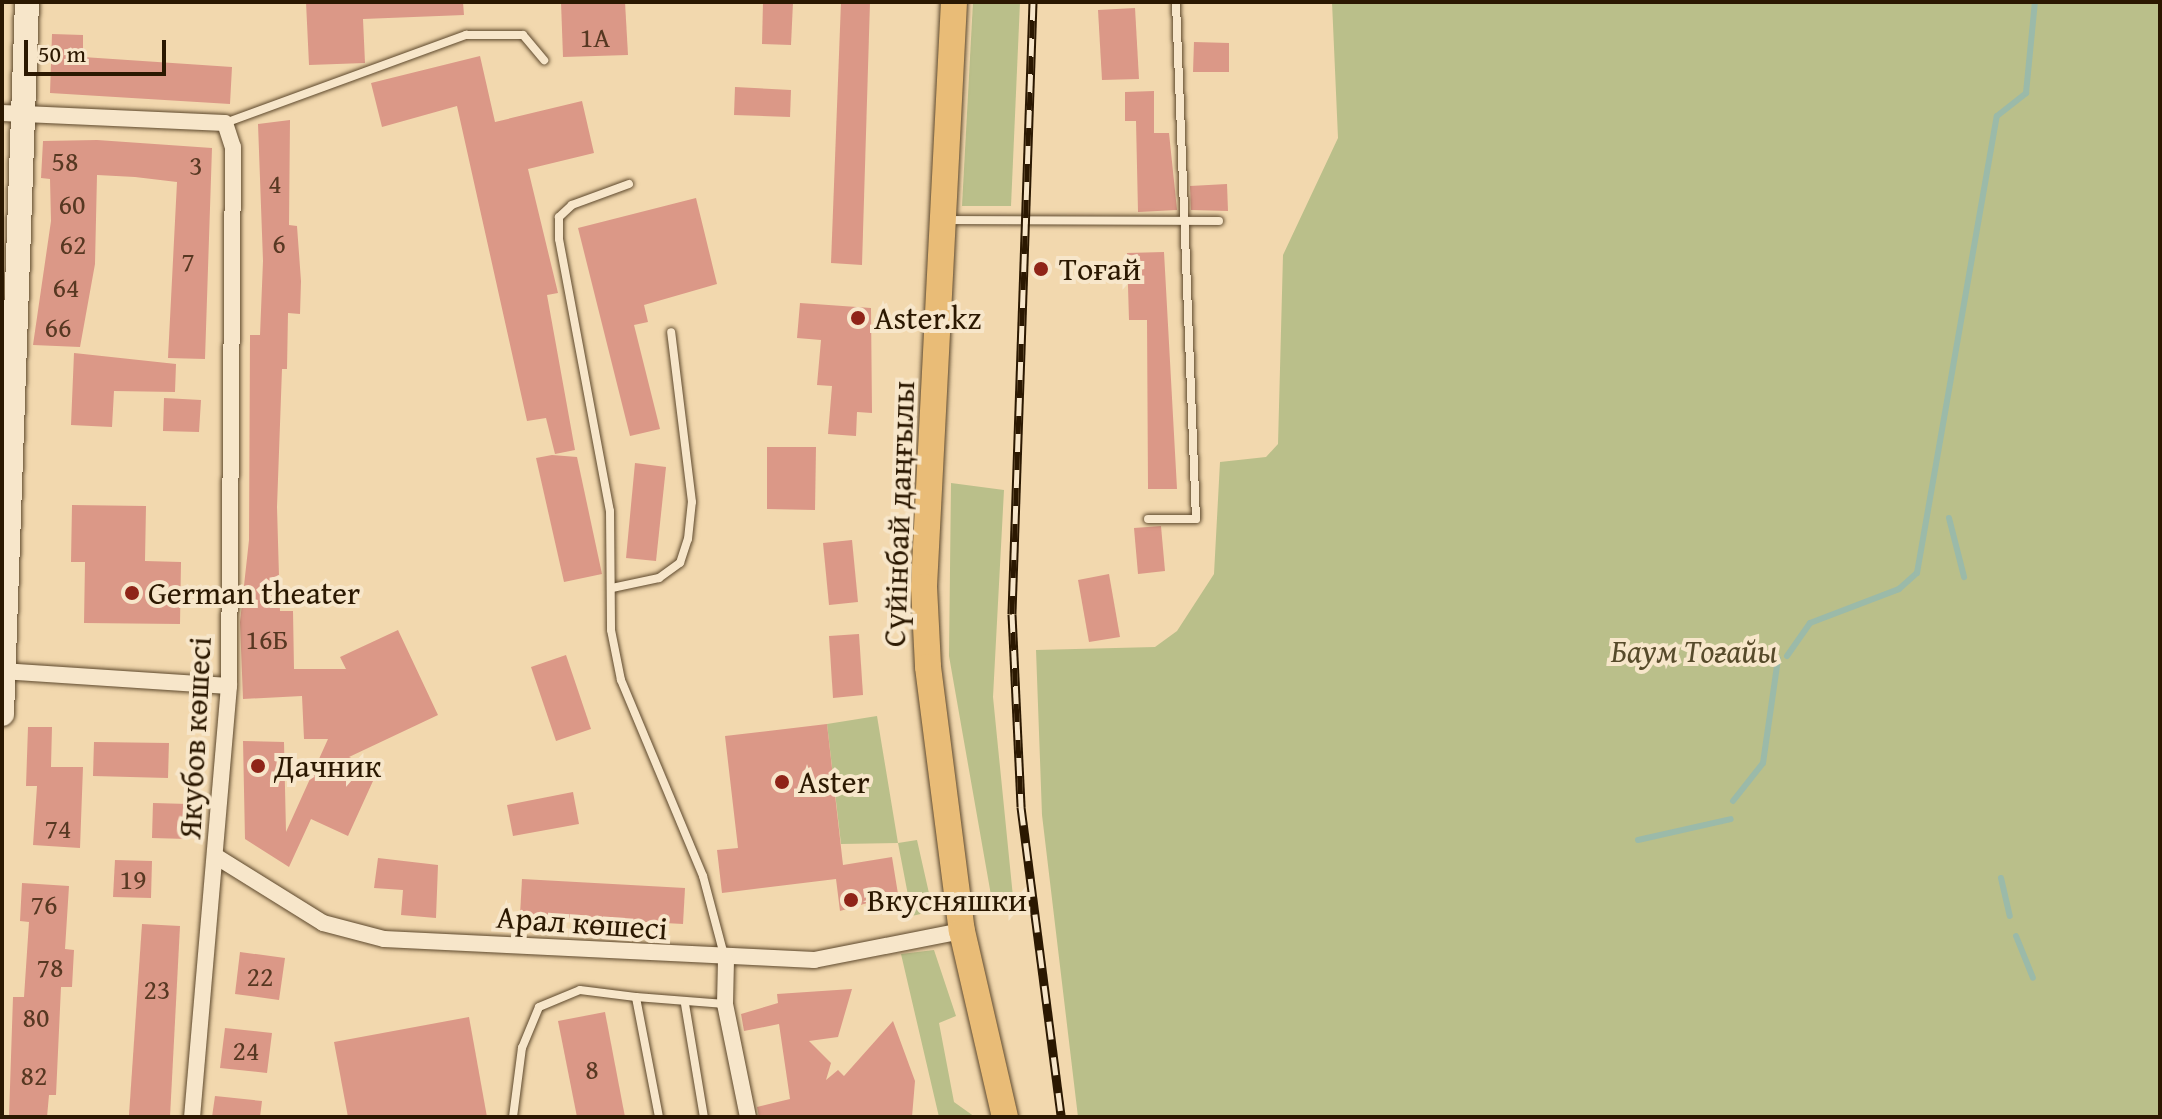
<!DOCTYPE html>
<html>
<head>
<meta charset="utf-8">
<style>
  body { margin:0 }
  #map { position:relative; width:2162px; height:1119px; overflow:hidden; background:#f2d8ae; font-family:"Gentium Book Plus",serif }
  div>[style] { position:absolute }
  .green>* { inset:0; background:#babf8a }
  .stream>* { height:6px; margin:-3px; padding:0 3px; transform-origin:3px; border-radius:3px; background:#9bbaa9 }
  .building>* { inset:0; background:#db9887 }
  .roads { filter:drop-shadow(0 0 2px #5d482c) drop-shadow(0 0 2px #5d482c) }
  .lane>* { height:8px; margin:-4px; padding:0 4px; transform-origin:4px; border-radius:4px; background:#f7e6ca }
  .street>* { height:16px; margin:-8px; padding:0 8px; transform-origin:8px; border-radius:8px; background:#f7e6ca }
  .secondary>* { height:24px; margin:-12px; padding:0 12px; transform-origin:12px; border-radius:12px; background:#f7e6ca }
  .primary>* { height:26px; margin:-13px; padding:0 13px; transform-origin:13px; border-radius:13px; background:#e9bc77 }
  .rail>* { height:9px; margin-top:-4.5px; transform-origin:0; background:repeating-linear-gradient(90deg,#f7e6ca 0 18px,#2b1801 0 36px); box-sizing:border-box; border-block:2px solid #2b1801 }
  .dots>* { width:22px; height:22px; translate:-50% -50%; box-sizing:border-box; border:4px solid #f7e6ca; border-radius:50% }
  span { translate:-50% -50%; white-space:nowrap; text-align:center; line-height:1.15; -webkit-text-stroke:8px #f7e6ca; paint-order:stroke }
  .number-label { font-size:28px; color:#573822 }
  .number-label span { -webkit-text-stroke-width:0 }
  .poi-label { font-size:32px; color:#2b1801 }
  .left { translate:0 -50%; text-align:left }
  .street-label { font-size:32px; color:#2b1801 }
  .park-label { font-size:32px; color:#564a2a; font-style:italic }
  .frame { position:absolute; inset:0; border:4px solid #2b1801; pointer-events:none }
  .scale { position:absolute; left:24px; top:40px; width:142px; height:36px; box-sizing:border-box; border:4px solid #2b1801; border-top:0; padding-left:10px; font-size:24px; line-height:28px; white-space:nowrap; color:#2b1801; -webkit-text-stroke:6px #f7e6ca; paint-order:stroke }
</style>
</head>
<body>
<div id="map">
  <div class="green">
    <i style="clip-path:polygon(973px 2px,1020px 2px,1011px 206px,962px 206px)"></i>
    <i style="clip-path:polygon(1332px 2px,2160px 2px,2160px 1117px,1078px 1117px,1042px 815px,1036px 650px,1155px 647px,1177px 631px,1214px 574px,1220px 462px,1266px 457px,1278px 444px,1283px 255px,1338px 138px)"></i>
    <i style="clip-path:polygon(951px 483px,1004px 490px,993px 697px,1013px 897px,992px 901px,949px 656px)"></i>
    <i style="clip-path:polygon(877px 716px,898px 843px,917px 840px,933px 911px,912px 916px,898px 843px,841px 844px,827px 724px)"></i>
    <i style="clip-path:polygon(934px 950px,956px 1016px,939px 1023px,954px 1102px,975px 1117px,939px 1117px,901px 954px)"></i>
  </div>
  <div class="stream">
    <i style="left:1949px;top:518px;width:61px;rotate:75.7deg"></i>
    <i style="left:1787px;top:656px;width:40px;rotate:-55.1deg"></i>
    <i style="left:1810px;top:623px;width:95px;rotate:-20.9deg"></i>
    <i style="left:1899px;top:589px;width:24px;rotate:-42deg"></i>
    <i style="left:1917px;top:573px;width:464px;rotate:-80.1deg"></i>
    <i style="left:1997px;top:116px;width:37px;rotate:-38deg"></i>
    <i style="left:2026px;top:93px;width:91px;rotate:-84.4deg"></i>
    <i style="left:1733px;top:801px;width:48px;rotate:-51.7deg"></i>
    <i style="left:1763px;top:763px;width:105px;rotate:-81.8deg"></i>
    <i style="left:1638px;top:840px;width:95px;rotate:-12.7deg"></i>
    <i style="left:2001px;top:878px;width:39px;rotate:77deg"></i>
    <i style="left:2016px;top:936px;width:45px;rotate:68deg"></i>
  </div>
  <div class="building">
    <i style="clip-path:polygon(306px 2px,463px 2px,464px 15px,363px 19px,365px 63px,309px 65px)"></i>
    <i style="clip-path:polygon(561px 2px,625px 2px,628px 55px,563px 57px)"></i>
    <i style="clip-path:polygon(763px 2px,793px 2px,791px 45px,762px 44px)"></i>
    <i style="clip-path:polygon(841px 2px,870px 2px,862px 265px,831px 263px)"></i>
    <i style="clip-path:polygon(1135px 8px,1139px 79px,1102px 80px,1098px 10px)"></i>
    <i style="clip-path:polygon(52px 34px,83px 35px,83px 57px,232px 67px,230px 104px,50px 93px)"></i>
    <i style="clip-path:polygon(1194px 42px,1229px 43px,1229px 72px,1193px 72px)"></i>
    <i style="clip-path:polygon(480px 56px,495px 122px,582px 101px,594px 153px,528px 169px,558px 293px,547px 295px,575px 450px,555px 454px,546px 418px,527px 421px,457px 106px,382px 127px,371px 83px)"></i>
    <i style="clip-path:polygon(735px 87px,791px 90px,790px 117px,734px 115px)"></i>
    <i style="clip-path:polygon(1154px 91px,1154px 133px,1169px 133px,1177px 210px,1138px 212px,1136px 121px,1125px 121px,1125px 92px)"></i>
    <i style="clip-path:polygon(290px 120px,289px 225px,297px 226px,301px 281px,300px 314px,288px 313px,287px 369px,282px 369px,277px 507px,280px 611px,293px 611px,294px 669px,346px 669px,340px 657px,398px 630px,438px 715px,349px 757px,378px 770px,348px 836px,311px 819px,289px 867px,245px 839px,243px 741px,284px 742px,286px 832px,328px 739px,304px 739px,302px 696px,243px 699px,240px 622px,249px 540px,250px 335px,260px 335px,263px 261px,258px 124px)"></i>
    <i style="clip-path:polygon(97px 140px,212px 148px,205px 359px,168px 358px,177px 182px,135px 177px,97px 175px,95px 264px,80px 347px,33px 345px,51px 221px,50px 179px,41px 178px,43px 141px)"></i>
    <i style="clip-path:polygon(1227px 184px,1228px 211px,1191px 210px,1190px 186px)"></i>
    <i style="clip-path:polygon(696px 198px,717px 284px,644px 305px,648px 322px,634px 325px,660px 429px,630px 436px,578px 228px)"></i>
    <i style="clip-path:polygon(1164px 252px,1177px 489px,1148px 489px,1147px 320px,1129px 320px,1127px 253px)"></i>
    <i style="clip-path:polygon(800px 303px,871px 308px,872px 413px,857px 412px,856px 436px,828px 434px,832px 386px,817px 385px,821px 340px,797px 338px)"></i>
    <i style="clip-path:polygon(74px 353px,176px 364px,175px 392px,114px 391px,112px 427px,71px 425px)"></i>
    <i style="clip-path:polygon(164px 398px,201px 400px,199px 432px,163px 431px)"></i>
    <i style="clip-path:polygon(767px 447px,816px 447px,815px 510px,767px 509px)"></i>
    <i style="clip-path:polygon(552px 455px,577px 457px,602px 574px,564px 582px,536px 458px)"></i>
    <i style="clip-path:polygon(635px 463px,666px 467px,656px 561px,626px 558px)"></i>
    <i style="clip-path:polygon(72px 505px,146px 506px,145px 561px,181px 562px,180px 624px,84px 623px,85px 562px,71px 562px)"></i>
    <i style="clip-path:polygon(1161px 526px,1165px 571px,1138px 574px,1134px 528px)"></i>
    <i style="clip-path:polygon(852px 540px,858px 602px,829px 605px,823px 543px)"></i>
    <i style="clip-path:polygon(1109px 574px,1120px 637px,1089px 642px,1078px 580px)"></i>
    <i style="clip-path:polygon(859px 634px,863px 695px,833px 698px,829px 636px)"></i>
    <i style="clip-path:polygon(566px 655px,591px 729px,556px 741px,531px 667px)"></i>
    <i style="clip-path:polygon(827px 724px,843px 865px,892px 857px,898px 894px,840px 911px,836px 879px,722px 893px,717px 850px,738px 848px,725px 736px)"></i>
    <i style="clip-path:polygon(28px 727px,52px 727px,51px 767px,83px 767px,80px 848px,33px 845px,37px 786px,26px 786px)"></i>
    <i style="clip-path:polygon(94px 742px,169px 743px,168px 778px,93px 776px)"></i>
    <i style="clip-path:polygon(573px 792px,579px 824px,513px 836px,507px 805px)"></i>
    <i style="clip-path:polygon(153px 803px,188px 804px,187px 839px,152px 838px)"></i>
    <i style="clip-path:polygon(378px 858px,438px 865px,436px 918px,401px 915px,403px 890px,374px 888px)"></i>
    <i style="clip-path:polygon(115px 860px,152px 861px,151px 898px,113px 897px)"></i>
    <i style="clip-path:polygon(522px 879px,685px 888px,683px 924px,520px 915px)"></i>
    <i style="clip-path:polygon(22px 883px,69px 886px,65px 949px,74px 950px,72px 987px,61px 987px,56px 1095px,49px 1095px,47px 1117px,9px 1117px,13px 997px,24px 997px,29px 922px,20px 921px)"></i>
    <i style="clip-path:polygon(142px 924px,180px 926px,170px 1117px,129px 1115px)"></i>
    <i style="clip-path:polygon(240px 952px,285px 958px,279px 1000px,235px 994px)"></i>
    <i style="clip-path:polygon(852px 989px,838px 1037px,809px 1041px,831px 1063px,826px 1080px,838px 1070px,844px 1076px,893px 1021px,915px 1081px,912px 1117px,759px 1117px,757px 1107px,790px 1099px,779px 1024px,744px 1031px,741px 1014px,778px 1003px,777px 994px)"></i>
    <i style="clip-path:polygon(605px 1012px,625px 1117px,577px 1117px,558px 1021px)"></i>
    <i style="clip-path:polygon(469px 1017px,487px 1117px,348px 1117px,334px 1042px)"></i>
    <i style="clip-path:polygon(225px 1028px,272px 1033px,267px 1073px,220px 1068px)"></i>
    <i style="clip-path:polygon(215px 1096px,262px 1101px,260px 1117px,212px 1117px)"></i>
  </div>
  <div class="roads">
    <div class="lane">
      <i style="left:225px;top:123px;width:257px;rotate:-20.1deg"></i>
      <i style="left:466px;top:35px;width:57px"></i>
      <i style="left:523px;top:35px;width:33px;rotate:50deg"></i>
      <i style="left:629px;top:184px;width:61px;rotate:159.8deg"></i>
      <i style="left:572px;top:205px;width:18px;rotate:137deg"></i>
      <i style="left:559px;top:217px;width:22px;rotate:90deg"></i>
      <i style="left:559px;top:239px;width:277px;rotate:79.4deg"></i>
      <i style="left:610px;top:511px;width:119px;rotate:89.5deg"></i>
      <i style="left:611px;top:630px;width:51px;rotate:78.7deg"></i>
      <i style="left:621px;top:680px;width:212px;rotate:67.3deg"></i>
      <i style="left:703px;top:876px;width:82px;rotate:75.1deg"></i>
      <i style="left:945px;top:220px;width:274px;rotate:0.2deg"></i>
      <i style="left:1148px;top:519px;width:48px"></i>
      <i style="left:1196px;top:519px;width:517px;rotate:-92.22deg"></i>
      <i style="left:612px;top:588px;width:48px;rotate:-12deg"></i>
      <i style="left:659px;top:578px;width:26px;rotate:-36deg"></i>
      <i style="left:680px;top:563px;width:25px;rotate:-72deg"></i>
      <i style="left:688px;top:539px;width:37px;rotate:-84deg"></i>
      <i style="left:692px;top:502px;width:171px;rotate:-97deg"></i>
      <i style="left:685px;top:1004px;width:115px;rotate:80.5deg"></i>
      <i style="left:513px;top:1117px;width:70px;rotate:-82.6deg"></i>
      <i style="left:522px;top:1048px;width:44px;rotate:-67.5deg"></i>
      <i style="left:539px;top:1007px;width:44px;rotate:-22.5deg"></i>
      <i style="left:580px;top:990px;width:56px;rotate:7.1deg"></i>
      <i style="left:659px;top:1117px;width:122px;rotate:-100.9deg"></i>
      <i style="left:636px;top:997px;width:89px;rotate:4.5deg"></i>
    </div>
    <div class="street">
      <i style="left:2px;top:113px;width:223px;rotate:2.6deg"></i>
      <i style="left:225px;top:123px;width:25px;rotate:72deg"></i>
      <i style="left:233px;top:147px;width:539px;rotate:90.43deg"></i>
      <i style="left:229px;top:686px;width:433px;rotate:94.9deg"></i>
      <i style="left:2px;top:671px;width:227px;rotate:3.8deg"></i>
      <i style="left:217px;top:857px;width:125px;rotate:31.9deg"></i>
      <i style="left:323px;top:923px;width:63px;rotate:14.7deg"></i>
      <i style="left:384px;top:939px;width:431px;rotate:2.8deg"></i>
      <i style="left:814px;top:960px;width:151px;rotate:-11.1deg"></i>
      <i style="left:726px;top:960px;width:44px;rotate:91.3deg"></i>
      <i style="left:725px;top:1004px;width:115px;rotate:78.5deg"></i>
    </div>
    <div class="secondary">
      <i style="left:2px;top:714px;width:712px;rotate:-87.99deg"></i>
    </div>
    <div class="primary">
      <i style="left:954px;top:2px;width:586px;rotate:92.94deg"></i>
      <i style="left:924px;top:587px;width:80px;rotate:87.1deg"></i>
      <i style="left:928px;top:667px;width:266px;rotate:82.7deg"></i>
      <i style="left:962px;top:931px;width:191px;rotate:77deg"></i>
    </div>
  </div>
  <div class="rail">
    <i style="left:1033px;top:2px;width:612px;rotate:91.97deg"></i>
    <i style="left:1012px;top:614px;width:193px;rotate:87.3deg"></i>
    <i style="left:1021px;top:807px;width:313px;rotate:82.6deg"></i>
  </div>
  <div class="dots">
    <i style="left:1041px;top:269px;background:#8f2418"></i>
    <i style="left:858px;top:318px;background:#8f2418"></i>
    <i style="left:132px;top:593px;background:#8f2418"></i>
    <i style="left:258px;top:766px;background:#8f2418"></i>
    <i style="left:782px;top:782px;background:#8f2418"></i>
    <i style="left:851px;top:900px;background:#8f2418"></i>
  </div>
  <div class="number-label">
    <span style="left:595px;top:37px">1А</span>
    <span style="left:65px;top:161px">58</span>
    <span style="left:196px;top:165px">3</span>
    <span style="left:275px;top:183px">4</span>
    <span style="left:72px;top:204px">60</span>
    <span style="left:279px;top:243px">6</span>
    <span style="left:73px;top:244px">62</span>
    <span style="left:188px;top:261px">7</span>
    <span style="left:66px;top:287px">64</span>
    <span style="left:58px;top:327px">66</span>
    <span style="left:267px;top:639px">16Б</span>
    <span style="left:58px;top:828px">74</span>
    <span style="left:133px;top:879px">19</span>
    <span style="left:44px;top:904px">76</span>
    <span style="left:50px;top:967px">78</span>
    <span style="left:260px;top:976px">22</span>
    <span style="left:157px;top:989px">23</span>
    <span style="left:36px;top:1017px">80</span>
    <span style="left:246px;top:1050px">24</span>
    <span style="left:592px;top:1069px">8</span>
    <span style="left:34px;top:1075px">82</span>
  </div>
  <div class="poi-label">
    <span class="left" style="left:1059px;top:269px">Тоғай</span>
    <span class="left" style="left:874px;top:318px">Aster.kz</span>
    <span class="left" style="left:148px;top:593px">German theater</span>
    <span class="left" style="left:274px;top:766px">Дачник</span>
    <span class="left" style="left:798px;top:782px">Aster</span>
    <span class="left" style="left:867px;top:900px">Вкусняшки</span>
  </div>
  <div class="street-label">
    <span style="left:899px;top:514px;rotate:-88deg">Сүйінбай даңғылы</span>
    <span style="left:195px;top:738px;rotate:-87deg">Якубов көшесі</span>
    <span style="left:582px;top:923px;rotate:4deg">Арал көшесі</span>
  </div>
  <div class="park-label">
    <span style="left:1694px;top:651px">Баум Тоғайы</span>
  </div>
  <div class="frame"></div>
  <div class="scale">50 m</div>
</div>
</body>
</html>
